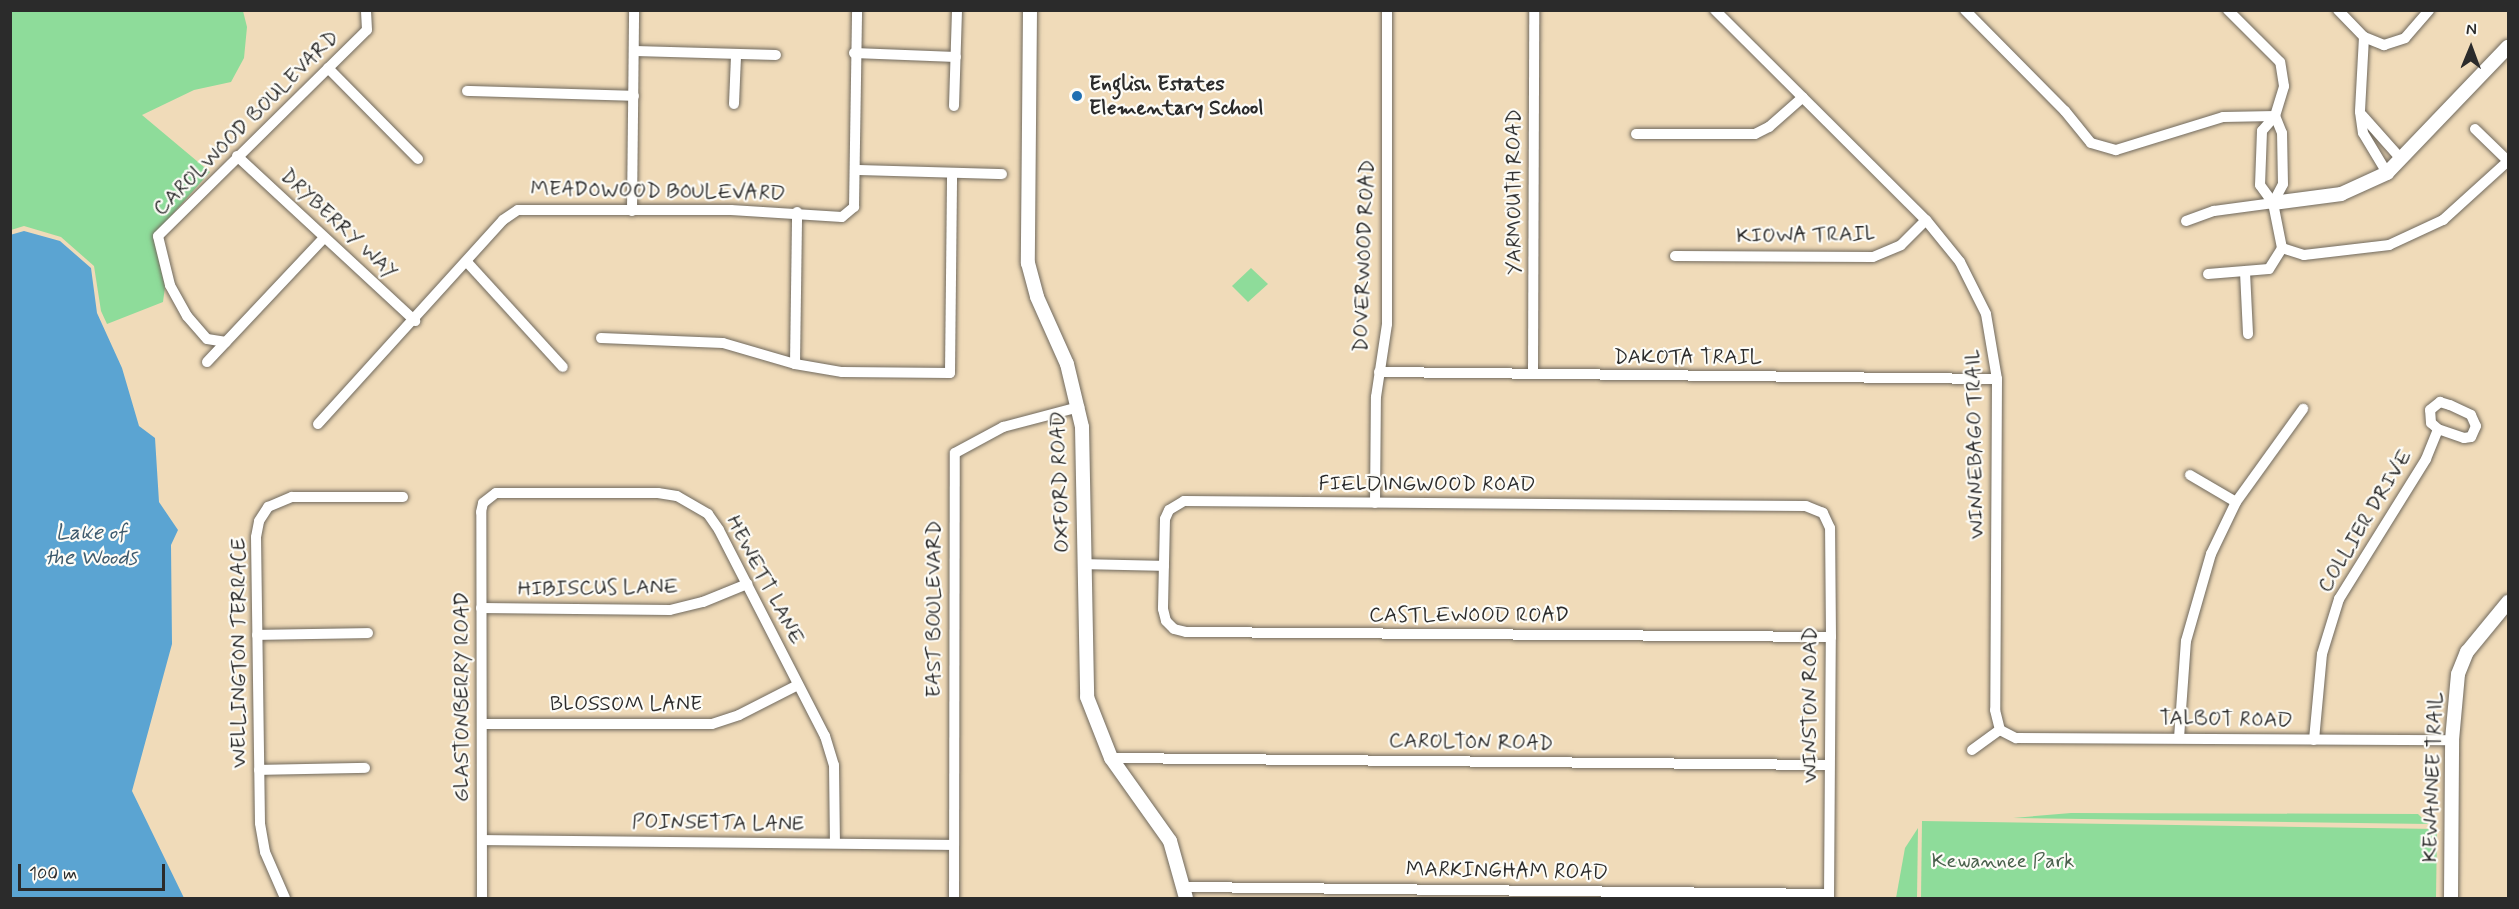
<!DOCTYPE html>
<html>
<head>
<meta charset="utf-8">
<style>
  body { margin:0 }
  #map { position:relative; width:2519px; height:909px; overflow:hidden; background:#f0dbb9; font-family:Mynerve,sans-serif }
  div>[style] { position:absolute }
  .green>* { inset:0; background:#8edc9a }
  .water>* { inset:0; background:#5ba4d2 }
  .roads { filter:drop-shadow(0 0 2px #70695d) drop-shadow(0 0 2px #70695d) }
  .minor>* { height:10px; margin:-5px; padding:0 5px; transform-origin:5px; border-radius:5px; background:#fff }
  .tertiary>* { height:14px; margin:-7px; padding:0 7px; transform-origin:7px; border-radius:7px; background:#fff }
  .dots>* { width:16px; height:16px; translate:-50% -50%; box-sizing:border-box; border:3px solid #fdfcf7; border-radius:50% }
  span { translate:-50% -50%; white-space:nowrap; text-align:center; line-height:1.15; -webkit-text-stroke:4.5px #fdfcf7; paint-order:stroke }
  .poi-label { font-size:21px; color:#2b2b2b; font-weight:700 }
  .left { translate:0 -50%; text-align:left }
  .street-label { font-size:21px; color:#2b2b2b }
  .park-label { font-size:21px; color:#49604c }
  .water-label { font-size:22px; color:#3e5b6e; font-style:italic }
  .frame { position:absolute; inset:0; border:12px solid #2b2b2b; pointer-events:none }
  .north { position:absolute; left:2441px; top:18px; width:60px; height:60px; -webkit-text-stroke:4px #fdfcf7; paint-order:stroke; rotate:1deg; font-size:16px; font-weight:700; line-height:24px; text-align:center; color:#2b2b2b }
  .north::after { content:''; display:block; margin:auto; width:21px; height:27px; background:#2b2b2b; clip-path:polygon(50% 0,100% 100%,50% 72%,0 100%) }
  .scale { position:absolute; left:18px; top:864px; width:147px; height:27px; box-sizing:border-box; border:3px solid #2b2b2b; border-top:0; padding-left:8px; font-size:18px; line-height:21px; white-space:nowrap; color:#2b2b2b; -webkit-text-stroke:4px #fdfcf7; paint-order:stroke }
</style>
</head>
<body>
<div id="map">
  <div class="green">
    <i style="clip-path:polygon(10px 11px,243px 11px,247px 27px,244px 58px,231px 82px,194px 90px,142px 115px,210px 172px,153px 236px,165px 287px,163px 302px,107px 324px,101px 311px,94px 266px,61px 237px,24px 226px,11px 230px)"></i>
    <i style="clip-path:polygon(1251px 268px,1268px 284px,1248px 302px,1232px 286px)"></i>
    <i style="clip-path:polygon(2071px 813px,2418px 814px,2428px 824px,2013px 818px)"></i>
    <i style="clip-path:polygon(1922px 821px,2437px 829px,2436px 898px,1921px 898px)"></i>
    <i style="clip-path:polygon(1918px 828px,1917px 898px,1896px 898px,1905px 848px)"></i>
  </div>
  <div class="water">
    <i style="clip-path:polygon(24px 231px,60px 241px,91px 268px,97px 313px,122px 368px,139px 426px,155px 438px,159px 502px,178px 530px,171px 545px,172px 644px,132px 791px,184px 898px,11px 898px,10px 235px)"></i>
  </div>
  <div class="roads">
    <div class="minor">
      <i style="left:1715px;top:10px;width:298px;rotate:44.9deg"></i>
      <i style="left:1926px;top:220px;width:54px;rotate:51deg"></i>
      <i style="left:1960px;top:262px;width:58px;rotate:63.4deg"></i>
      <i style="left:1986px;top:314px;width:66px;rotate:80.4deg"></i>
      <i style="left:1997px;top:379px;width:331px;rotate:90.3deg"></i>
      <i style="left:1995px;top:710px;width:21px;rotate:76deg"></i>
      <i style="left:1965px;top:10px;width:142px;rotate:45.3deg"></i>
      <i style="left:2065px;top:111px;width:41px;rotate:50.9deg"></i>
      <i style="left:2091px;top:143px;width:26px;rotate:16deg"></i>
      <i style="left:2116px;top:150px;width:112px;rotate:-17.1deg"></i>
      <i style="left:2223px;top:117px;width:52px;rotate:-1.1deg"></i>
      <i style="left:2275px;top:116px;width:31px;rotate:-73deg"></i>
      <i style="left:2284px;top:86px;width:24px;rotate:-99deg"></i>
      <i style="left:2280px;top:62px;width:74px;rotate:-135deg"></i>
      <i style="left:2338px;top:10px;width:37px;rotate:46deg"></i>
      <i style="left:2364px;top:37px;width:75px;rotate:93.1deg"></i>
      <i style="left:2360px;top:112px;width:21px;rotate:82deg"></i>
      <i style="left:2363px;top:133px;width:47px;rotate:59deg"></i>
      <i style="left:2364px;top:37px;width:22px;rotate:22deg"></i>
      <i style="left:2384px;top:45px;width:22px;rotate:-18deg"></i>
      <i style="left:2405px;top:38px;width:37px;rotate:-49deg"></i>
      <i style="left:635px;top:51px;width:141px;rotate:1.6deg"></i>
      <i style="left:854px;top:53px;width:102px;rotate:2.2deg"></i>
      <i style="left:328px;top:68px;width:128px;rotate:45.3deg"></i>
      <i style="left:467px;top:91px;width:167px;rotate:1.7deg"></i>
      <i style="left:734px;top:104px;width:48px;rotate:-87.6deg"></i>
      <i style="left:954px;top:106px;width:96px;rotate:-88.2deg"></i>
      <i style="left:2362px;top:115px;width:59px;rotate:48.4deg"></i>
      <i style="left:1636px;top:134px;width:119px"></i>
      <i style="left:1755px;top:134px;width:16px;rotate:-27deg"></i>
      <i style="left:1769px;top:127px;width:45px;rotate:-41.4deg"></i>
      <i style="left:237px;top:156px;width:243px;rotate:42.8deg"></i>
      <i style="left:855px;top:170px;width:147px;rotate:1.6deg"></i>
      <i style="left:2273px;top:203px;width:21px;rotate:-62deg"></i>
      <i style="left:2283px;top:184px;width:51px;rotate:-91.1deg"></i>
      <i style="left:2282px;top:133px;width:18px;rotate:-112deg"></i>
      <i style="left:2275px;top:116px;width:20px;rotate:131deg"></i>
      <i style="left:2262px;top:131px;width:54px;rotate:92.1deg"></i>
      <i style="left:2260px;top:185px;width:22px;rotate:54deg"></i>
      <i style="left:2273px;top:203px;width:46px;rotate:78.7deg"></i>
      <i style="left:2282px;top:248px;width:23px;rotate:18deg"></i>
      <i style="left:2304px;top:255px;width:86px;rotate:-6.7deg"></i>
      <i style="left:2389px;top:245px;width:60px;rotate:-24.8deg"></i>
      <i style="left:2443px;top:220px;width:88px;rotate:-42.2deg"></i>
      <i style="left:2508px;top:161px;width:46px;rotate:-135.9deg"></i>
      <i style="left:632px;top:211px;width:201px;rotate:-89.4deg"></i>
      <i style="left:2186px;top:221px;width:30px;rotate:-20deg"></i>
      <i style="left:2214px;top:211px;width:60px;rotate:-7.7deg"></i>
      <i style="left:1675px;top:256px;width:198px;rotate:0.3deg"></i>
      <i style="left:1873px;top:257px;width:30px;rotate:-23deg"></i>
      <i style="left:1901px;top:245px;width:35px;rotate:-45deg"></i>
      <i style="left:467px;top:262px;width:142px;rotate:47.6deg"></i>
      <i style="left:2245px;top:272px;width:62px;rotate:87.2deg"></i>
      <i style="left:2208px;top:274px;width:61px;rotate:-4.7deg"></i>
      <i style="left:2269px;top:269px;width:25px;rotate:-58deg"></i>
      <i style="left:601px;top:338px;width:122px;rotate:2.3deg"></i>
      <i style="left:723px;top:343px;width:75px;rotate:16.3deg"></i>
      <i style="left:795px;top:364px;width:48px;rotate:9.7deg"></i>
      <i style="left:842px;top:372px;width:108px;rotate:0.5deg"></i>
      <i style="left:950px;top:373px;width:200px;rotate:-89.4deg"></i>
      <i style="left:226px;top:342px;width:19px;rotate:-171deg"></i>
      <i style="left:207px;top:339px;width:30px;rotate:-131deg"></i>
      <i style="left:187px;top:316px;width:35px;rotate:-119deg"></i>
      <i style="left:170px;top:285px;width:50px;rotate:-103.8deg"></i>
      <i style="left:158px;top:236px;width:293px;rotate:-44.6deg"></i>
      <i style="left:367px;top:30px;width:20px;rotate:-93deg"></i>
      <i style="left:207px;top:362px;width:170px;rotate:-46.7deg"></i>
      <i style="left:795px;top:364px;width:152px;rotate:-89.2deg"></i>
      <i style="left:1379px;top:372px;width:618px;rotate:0.65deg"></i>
      <i style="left:1533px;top:374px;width:364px;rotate:-89.8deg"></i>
      <i style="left:318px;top:424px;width:275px;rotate:-47.8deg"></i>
      <i style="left:503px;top:220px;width:18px;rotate:-34deg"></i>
      <i style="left:518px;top:210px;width:213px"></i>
      <i style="left:731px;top:210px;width:111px;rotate:3.6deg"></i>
      <i style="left:842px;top:217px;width:16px;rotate:-40deg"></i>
      <i style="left:854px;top:207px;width:197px;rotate:-89.1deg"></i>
      <i style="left:2190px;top:475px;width:53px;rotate:30.4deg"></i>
      <i style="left:1375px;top:503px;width:106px;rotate:-89.5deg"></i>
      <i style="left:1376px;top:397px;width:74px;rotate:-81.4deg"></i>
      <i style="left:1387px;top:324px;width:314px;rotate:-90deg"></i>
      <i style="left:1084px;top:564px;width:80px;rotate:1.4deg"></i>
      <i style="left:481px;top:608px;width:189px;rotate:0.6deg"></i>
      <i style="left:670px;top:610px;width:34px;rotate:-14deg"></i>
      <i style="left:703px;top:602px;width:48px;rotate:-22.2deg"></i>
      <i style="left:257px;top:635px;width:111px;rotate:-1deg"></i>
      <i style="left:482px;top:724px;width:230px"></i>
      <i style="left:712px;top:724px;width:28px;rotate:-18deg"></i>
      <i style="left:739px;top:715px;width:66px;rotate:-27deg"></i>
      <i style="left:2000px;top:730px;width:18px;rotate:27deg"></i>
      <i style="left:2016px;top:738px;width:436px;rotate:0.3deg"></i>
      <i style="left:2179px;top:738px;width:97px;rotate:-85.9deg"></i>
      <i style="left:2186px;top:641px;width:91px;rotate:-74deg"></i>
      <i style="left:2211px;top:554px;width:58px;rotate:-64.3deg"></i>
      <i style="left:2236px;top:502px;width:115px;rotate:-54.2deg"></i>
      <i style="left:2314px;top:740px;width:86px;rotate:-84.7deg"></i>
      <i style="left:2322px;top:654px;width:58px;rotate:-72.8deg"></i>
      <i style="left:2339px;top:599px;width:165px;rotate:-58.1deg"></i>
      <i style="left:2426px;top:459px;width:32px;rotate:-68deg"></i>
      <i style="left:2438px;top:429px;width:9px;rotate:-139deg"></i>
      <i style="left:2431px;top:423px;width:13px;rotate:-94deg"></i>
      <i style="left:2430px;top:410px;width:13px;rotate:-39deg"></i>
      <i style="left:2440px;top:402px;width:10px;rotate:17deg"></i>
      <i style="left:2450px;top:405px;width:23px;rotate:25deg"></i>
      <i style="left:2471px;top:415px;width:12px;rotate:66deg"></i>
      <i style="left:2476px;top:426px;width:12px;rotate:114deg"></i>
      <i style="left:2471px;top:437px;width:7px;rotate:172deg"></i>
      <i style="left:2464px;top:438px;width:28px;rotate:-161deg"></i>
      <i style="left:1972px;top:750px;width:34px;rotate:-36deg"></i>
      <i style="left:1111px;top:758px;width:718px;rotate:0.56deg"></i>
      <i style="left:259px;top:770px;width:106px;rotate:-1.1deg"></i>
      <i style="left:482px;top:840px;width:472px;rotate:0.6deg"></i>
      <i style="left:1185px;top:887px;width:644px;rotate:0.62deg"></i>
      <i style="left:285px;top:898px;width:50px;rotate:-113.5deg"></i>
      <i style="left:265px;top:852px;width:29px;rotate:-100deg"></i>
      <i style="left:260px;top:823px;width:286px;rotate:-90.8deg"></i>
      <i style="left:256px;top:537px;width:16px;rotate:-79deg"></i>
      <i style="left:259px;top:521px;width:17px;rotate:-57deg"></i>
      <i style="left:268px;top:507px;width:26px;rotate:-23deg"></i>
      <i style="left:292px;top:497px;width:111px"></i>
      <i style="left:482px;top:898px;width:386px;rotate:-90.1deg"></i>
      <i style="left:481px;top:512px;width:9px;rotate:-77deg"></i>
      <i style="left:483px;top:503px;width:16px;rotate:-38deg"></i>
      <i style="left:496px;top:493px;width:162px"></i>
      <i style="left:658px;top:493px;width:19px;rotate:9deg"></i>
      <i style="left:677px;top:496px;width:36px;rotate:30deg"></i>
      <i style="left:708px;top:514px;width:19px;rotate:55deg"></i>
      <i style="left:719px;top:530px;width:232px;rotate:62.8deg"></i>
      <i style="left:825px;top:736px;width:30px;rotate:73deg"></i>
      <i style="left:834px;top:765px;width:78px;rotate:89.3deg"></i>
      <i style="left:954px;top:898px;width:445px;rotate:-89.9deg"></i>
      <i style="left:955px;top:453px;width:55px;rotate:-28.4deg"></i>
      <i style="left:1003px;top:427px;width:79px;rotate:-14.7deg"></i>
      <i style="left:1829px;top:898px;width:261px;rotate:-89.6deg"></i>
      <i style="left:1831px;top:637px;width:109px;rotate:-90.5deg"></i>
      <i style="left:1830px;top:528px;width:17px;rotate:-115deg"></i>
      <i style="left:1823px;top:513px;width:18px;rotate:-158deg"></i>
      <i style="left:1806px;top:506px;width:622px;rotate:-179.54deg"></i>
      <i style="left:1184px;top:501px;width:17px;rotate:149deg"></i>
      <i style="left:1169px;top:510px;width:10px;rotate:114deg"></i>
      <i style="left:1165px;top:519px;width:90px;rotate:91.3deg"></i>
      <i style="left:1163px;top:609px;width:12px;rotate:76deg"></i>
      <i style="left:1166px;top:621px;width:11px;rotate:45deg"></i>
      <i style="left:1174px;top:629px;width:12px;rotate:14deg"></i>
      <i style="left:1186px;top:632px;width:645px;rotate:0.44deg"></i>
    </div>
    <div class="tertiary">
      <i style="left:1030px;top:10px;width:253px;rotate:90.5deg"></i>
      <i style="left:1028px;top:263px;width:35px;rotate:75deg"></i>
      <i style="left:1037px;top:297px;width:73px;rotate:65.9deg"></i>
      <i style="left:1067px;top:364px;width:65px;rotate:76.6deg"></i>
      <i style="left:1082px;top:427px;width:270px;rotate:88.9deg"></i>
      <i style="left:1087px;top:697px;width:66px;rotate:68.5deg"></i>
      <i style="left:1111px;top:758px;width:102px;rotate:54.6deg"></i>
      <i style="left:1170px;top:841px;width:59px;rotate:74.3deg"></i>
      <i style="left:2273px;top:203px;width:69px;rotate:-7.5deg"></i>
      <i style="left:2341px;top:194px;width:51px;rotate:-24.5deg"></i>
      <i style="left:2387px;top:173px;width:175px;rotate:-46.2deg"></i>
      <i style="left:2451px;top:898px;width:158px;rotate:-89.6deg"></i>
      <i style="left:2452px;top:740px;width:66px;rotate:-84.8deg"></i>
      <i style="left:2458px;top:674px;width:24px;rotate:-68deg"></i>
      <i style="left:2467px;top:652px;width:65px;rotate:-50.6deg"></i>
    </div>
  </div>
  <div class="dots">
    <i style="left:1077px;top:96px;background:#1f6fb2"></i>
  </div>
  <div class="poi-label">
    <span class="left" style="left:1089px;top:96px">English Estates<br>Elementary School</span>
  </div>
  <div class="street-label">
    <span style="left:246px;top:123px;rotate:-45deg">CAROLWOOD BOULEVARD</span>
    <span style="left:658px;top:191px;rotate:1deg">MEADOWOOD BOULEVARD</span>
    <span style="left:1514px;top:192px;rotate:-90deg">YARMOUTH ROAD</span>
    <span style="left:339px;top:224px;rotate:43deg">DRYBERRY WAY</span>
    <span style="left:1806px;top:235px;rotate:-1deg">KIOWA TRAIL</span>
    <span style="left:1364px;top:256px;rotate:-88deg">DOVERWOOD ROAD</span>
    <span style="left:1688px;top:357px">DAKOTA TRAIL</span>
    <span style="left:1975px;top:444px;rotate:-91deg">WINNEBAGO TRAIL</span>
    <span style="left:1060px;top:482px;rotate:-92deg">OXFORD ROAD</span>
    <span style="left:1427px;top:484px">FIELDINGWOOD ROAD</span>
    <span style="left:2365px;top:521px;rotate:-59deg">COLLIER DRIVE</span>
    <span style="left:765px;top:580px;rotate:62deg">HEWETT LANE</span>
    <span style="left:598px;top:588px;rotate:-1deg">HIBISCUS LANE</span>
    <span style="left:934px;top:609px;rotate:-90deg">EAST BOULEVARD</span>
    <span style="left:1469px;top:615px">CASTLEWOOD ROAD</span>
    <span style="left:239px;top:653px;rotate:-90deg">WELLINGTON TERRACE</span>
    <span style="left:462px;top:697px;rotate:-90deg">GLASTONBERRY ROAD</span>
    <span style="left:626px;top:704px">BLOSSOM LANE</span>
    <span style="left:1810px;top:705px;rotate:-90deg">WINSTON ROAD</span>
    <span style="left:2226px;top:719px;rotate:1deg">TALBOT ROAD</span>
    <span style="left:1471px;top:742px;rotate:1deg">CAROLTON ROAD</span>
    <span style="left:2433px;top:777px;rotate:-88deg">KEWANNEE TRAIL</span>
    <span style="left:718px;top:823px;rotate:1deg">POINSETTA LANE</span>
    <span style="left:1507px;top:871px;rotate:1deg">MARKINGHAM ROAD</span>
  </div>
  <div class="park-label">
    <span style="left:2003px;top:861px">Kewannee Park</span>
  </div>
  <div class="water-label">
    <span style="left:91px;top:546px">Lake of<br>the Woods</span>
  </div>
  <div class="frame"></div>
  <div class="north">N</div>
  <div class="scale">100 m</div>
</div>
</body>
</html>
